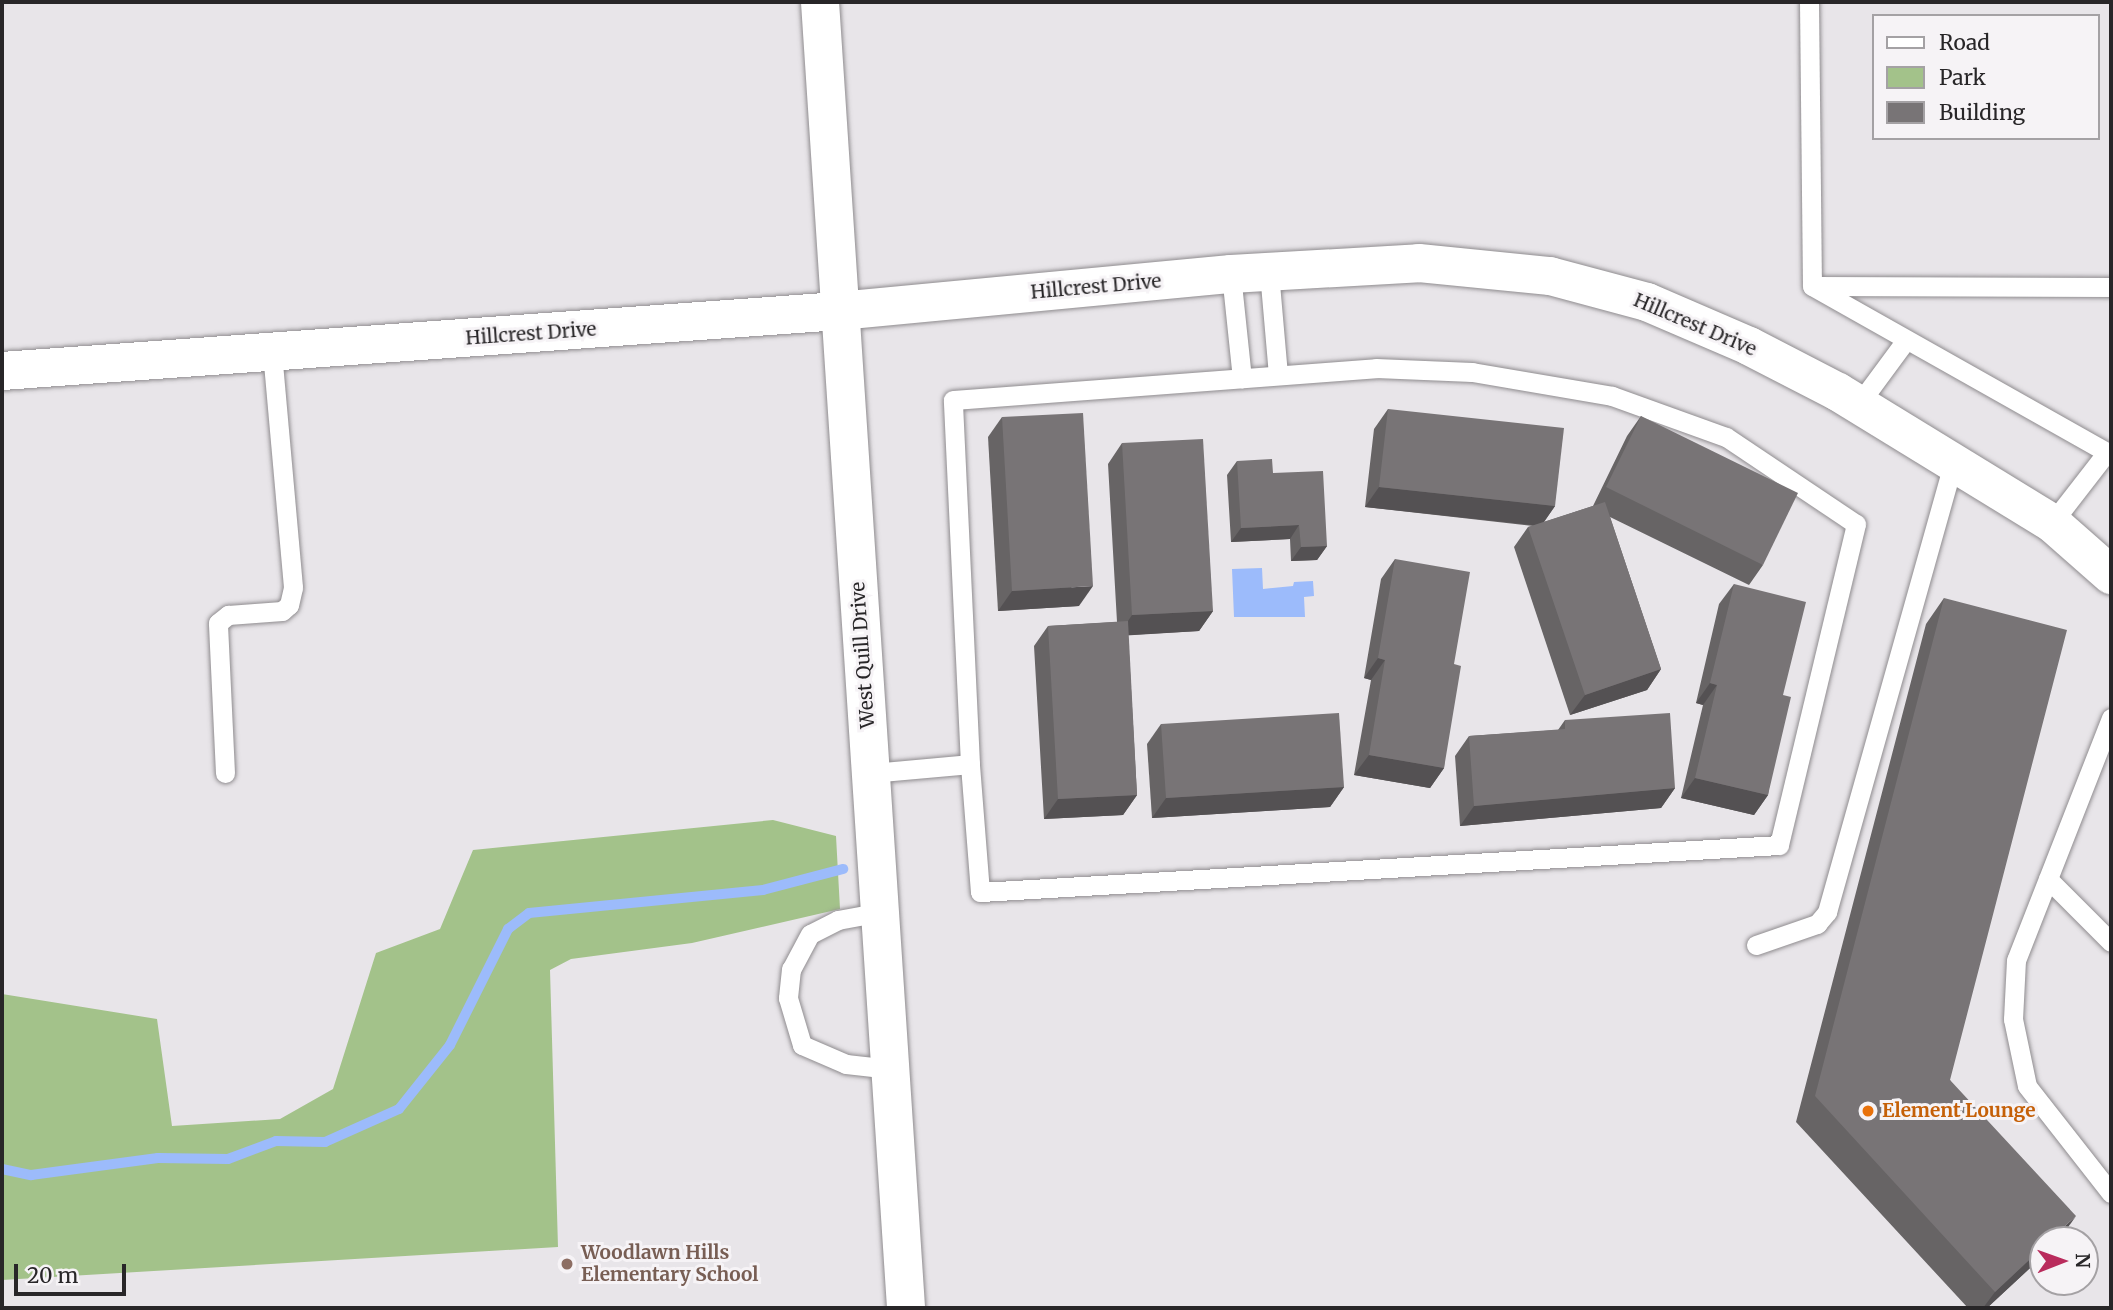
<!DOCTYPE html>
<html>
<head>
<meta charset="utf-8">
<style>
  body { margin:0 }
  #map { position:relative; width:2113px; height:1310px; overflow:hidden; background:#e8e5e9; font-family:Merriweather,serif }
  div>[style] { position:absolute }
  .green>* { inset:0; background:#a3c28a }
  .water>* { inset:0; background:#9cbbfb }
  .stream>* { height:10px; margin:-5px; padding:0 5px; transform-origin:5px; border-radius:5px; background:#9cbbfb }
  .roads { filter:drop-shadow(0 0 2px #8f8c8f) drop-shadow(0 0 2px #8f8c8f) }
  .lane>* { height:19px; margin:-9.5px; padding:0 9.5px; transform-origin:9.5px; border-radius:9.5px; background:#fff }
  .secondary>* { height:38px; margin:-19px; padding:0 19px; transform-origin:19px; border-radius:19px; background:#fff }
  .wall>* { inset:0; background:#676465 }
  .shaded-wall>* { inset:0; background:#545153 }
  .building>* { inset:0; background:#787476 }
  .dots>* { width:19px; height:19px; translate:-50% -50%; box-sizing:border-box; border:4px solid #f6f3f6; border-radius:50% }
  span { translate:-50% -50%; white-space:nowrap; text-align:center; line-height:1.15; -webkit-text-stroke:6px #f6f3f6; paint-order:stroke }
  .street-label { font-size:19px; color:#282628 }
  .food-label { font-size:19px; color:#c56008; font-weight:700 }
  .left { translate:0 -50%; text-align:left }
  .education-label { font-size:19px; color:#785e54; font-weight:700 }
  .frame { position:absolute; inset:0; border:4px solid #282628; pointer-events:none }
  .legend { position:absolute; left:1872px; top:14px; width:228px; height:126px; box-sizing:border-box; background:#f6f3f6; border:2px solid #a4a1a4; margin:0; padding:9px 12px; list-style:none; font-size:21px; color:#282628 }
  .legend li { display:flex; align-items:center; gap:14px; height:35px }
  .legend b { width:35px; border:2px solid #a4a1a4 }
  .north { position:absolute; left:2029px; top:1226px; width:70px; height:70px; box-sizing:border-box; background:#f6f3f6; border:2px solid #a4a1a4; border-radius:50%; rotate:89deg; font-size:19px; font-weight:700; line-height:28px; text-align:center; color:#282628 }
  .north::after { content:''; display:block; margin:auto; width:24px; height:32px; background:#b92b5c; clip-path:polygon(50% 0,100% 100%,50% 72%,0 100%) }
  .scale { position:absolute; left:14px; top:1264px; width:112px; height:32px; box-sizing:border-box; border:4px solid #282628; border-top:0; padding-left:9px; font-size:21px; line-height:24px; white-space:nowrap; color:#282628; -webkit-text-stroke:5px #f6f3f6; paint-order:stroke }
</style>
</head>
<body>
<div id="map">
  <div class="green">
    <i style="clip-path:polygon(773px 820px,836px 836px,840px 909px,692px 943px,571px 959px,550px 970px,558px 1247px,2px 1280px,2px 994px,157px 1019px,172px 1126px,280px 1119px,333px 1089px,376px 953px,440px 929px,473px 850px)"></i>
  </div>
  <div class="water">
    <i style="clip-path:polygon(1262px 568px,1263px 589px,1293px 586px,1294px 582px,1313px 581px,1314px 596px,1304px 597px,1305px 617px,1234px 617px,1232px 569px)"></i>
  </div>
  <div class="stream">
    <i style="left:2px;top:1169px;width:30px;rotate:12deg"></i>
    <i style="left:31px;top:1175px;width:128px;rotate:-7.6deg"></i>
    <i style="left:158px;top:1158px;width:70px;rotate:0.8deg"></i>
    <i style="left:228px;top:1159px;width:51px;rotate:-20.6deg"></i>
    <i style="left:276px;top:1141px;width:49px;rotate:1.2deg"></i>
    <i style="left:325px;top:1142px;width:81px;rotate:-24deg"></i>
    <i style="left:399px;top:1109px;width:82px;rotate:-51.4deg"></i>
    <i style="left:450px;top:1045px;width:130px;rotate:-63.4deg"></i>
    <i style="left:508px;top:929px;width:26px;rotate:-37deg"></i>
    <i style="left:529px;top:913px;width:235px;rotate:-5.6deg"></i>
    <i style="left:763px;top:890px;width:83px;rotate:-14.7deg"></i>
  </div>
  <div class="roads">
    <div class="lane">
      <i style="left:1809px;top:2px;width:284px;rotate:89.4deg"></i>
      <i style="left:1269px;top:272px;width:103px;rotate:85deg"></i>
      <i style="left:1231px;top:274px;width:105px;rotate:84deg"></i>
      <i style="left:1812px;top:286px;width:338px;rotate:29.4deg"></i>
      <i style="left:2107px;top:452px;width:90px;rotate:127.8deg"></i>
      <i style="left:1815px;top:286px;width:296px;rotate:0.2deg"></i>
      <i style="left:1376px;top:368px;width:96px;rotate:2.4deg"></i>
      <i style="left:1472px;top:372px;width:142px;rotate:9.7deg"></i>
      <i style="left:1612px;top:396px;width:121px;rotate:19.8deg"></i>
      <i style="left:1726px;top:437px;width:156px;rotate:33.8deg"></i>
      <i style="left:1856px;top:524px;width:330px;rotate:103.5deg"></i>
      <i style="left:1779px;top:845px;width:800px;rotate:176.63deg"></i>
      <i style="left:980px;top:892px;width:128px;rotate:-94.5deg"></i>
      <i style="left:970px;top:764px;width:364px;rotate:-92.7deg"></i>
      <i style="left:953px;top:400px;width:424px;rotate:-4.3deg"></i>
      <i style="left:1858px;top:405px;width:81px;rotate:-53.6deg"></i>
      <i style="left:2111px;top:718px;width:260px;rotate:111.4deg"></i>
      <i style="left:2016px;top:960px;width:59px;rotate:92.9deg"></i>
      <i style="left:2013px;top:1019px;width:68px;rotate:78.2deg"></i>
      <i style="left:2027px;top:1086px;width:136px;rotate:51.9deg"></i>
      <i style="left:225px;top:773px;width:150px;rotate:-92.7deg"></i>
      <i style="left:218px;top:623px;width:13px;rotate:-39deg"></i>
      <i style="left:228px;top:615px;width:54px;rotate:-4.2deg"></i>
      <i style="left:282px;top:611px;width:9px;rotate:-41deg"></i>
      <i style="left:289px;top:605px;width:18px;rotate:-77deg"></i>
      <i style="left:293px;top:587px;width:236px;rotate:-95.1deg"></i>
      <i style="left:871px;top:773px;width:99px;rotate:-5.2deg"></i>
      <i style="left:2048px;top:879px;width:89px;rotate:45deg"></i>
      <i style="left:881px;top:912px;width:44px;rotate:169.5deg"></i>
      <i style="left:838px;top:920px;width:31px;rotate:153deg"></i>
      <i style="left:810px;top:934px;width:40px;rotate:118deg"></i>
      <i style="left:791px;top:969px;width:29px;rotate:96deg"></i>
      <i style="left:788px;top:998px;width:49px;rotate:73.4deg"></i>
      <i style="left:802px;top:1045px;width:48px;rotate:23.4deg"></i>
      <i style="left:846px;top:1064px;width:45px;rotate:6.3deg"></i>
      <i style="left:1756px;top:945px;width:65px;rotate:-19deg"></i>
      <i style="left:1817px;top:924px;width:16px;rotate:-50deg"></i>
      <i style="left:1827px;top:912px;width:466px;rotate:-74.3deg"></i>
    </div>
    <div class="secondary">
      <i style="left:820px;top:2px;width:1309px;rotate:86.23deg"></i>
      <i style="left:2px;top:371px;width:839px;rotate:-4.1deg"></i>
      <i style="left:839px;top:311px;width:394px;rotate:-5.4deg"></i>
      <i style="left:1231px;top:274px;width:188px;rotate:-3.3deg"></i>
      <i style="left:1419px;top:263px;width:132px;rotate:5.7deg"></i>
      <i style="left:1550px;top:276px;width:100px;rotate:15deg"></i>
      <i style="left:1647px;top:302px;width:111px;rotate:23.3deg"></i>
      <i style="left:1749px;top:346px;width:100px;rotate:27.3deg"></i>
      <i style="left:1838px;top:392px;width:251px;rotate:31.5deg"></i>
      <i style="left:2052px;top:523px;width:79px;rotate:41.4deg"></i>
    </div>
  </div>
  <div class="wall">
    <i style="clip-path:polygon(1388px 409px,1555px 506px,1544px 522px,1593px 506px,1627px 436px,1641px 416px,1763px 565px,1749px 585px,1610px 517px,1661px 669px,1647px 690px,1570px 715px,1514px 547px,1528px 527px,1533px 526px,1365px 507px,1374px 429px)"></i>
    <i style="clip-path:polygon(1002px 417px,1079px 606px,998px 611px,988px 437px)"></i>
    <i style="clip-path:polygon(1122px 443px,1213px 611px,1199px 631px,1128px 635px,1137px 795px,1123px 815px,1044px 819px,1034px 646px,1048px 626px,1117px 622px,1108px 464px)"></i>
    <i style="clip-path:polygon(1237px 461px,1273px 473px,1327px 546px,1317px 560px,1291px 561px,1290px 539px,1231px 542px,1227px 475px)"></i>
    <i style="clip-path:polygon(1395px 559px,1454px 664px,1444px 768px,1430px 788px,1354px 775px,1371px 680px,1364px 678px,1381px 579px)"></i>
    <i style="clip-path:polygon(1734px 584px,1783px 695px,1768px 795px,1754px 815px,1681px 798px,1703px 705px,1696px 703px,1719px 604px)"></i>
    <i style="clip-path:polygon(1944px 598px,1950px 1080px,2043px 1256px,1987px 1308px,1968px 1308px,1796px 1122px,1926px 624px)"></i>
    <i style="clip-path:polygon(1565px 720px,1675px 788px,1661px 808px,1460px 826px,1455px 756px,1469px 736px,1558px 730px)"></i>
    <i style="clip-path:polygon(1161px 724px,1344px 787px,1330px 807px,1152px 818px,1147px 744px)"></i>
  </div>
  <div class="shaded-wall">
    <i style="clip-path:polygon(1379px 487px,1555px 506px,1541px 526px,1365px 507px)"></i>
    <i style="clip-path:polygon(1299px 525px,1290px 539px,1231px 542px,1241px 528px)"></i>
    <i style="clip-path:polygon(1327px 546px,1317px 560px,1291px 561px,1301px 547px)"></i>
    <i style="clip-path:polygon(1093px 586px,1079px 606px,998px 611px,1012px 591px)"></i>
    <i style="clip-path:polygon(1213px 611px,1199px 631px,1118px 636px,1132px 615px)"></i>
    <i style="clip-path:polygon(1378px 658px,1385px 660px,1371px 680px,1364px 678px)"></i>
    <i style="clip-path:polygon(1661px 669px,1647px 690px,1570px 715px,1585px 695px)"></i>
    <i style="clip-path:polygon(1710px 683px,1717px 685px,1703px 705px,1696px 703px)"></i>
    <i style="clip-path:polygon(1369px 755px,1444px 768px,1430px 788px,1354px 775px)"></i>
    <i style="clip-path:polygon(1695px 778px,1768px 795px,1754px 815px,1681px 798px)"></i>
    <i style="clip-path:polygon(1344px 787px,1330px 807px,1152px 818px,1166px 798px)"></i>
    <i style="clip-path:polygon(1675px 788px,1661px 808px,1460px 826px,1474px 806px)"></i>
    <i style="clip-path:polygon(1137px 795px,1123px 815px,1044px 819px,1058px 799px)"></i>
    <i style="clip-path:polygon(2076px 1216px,2059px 1240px,2050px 1240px)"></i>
    <i style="clip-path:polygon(2043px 1247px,2043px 1256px,1987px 1308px,1983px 1308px,1995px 1292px)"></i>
  </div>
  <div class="building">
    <i style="clip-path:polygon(1388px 409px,1564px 428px,1555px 506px,1379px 487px)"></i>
    <i style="clip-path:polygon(1083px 413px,1093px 586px,1012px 591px,1002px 417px)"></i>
    <i style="clip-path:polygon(1641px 416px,1798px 493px,1763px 565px,1606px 487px)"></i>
    <i style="clip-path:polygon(1203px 439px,1213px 611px,1132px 615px,1122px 443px)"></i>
    <i style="clip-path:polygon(1272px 459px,1273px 473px,1323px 471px,1327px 546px,1301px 547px,1299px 525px,1241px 528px,1237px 461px)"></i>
    <i style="clip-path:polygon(1605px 502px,1661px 669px,1585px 695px,1528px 527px)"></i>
    <i style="clip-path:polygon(1395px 559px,1470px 572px,1454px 664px,1461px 666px,1444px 768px,1369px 755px,1385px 660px,1378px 658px)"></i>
    <i style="clip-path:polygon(1734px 584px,1806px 602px,1783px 695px,1791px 697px,1768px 795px,1695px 778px,1717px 685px,1710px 683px)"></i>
    <i style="clip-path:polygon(1944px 598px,2067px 630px,1950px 1080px,2076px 1216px,2050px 1240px,2043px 1240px,2043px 1247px,1995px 1292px,1815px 1096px)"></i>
    <i style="clip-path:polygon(1128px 621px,1137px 795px,1058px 799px,1048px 626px)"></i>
    <i style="clip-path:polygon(1339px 713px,1344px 787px,1166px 798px,1161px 724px)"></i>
    <i style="clip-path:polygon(1670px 713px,1675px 788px,1474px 806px,1469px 736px,1565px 729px,1565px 720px)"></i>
  </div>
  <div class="dots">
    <i style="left:1868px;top:1111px;background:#e8710a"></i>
    <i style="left:567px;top:1264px;background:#8d6e63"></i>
  </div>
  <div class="street-label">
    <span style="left:1096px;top:287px;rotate:-5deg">Hillcrest Drive</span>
    <span style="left:1695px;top:325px;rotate:23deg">Hillcrest Drive</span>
    <span style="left:531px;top:334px;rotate:-4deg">Hillcrest Drive</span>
    <span style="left:863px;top:655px;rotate:-94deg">West Quill Drive</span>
  </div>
  <div class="food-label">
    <span class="left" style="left:1882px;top:1111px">Element Lounge</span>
  </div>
  <div class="education-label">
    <span class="left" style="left:581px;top:1264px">Woodlawn Hills<br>Elementary School</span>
  </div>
  <div class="frame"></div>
  <ul class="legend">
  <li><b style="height:9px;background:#fff"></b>Road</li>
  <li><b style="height:19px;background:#a3c28a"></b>Park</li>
  <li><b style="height:19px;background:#787476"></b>Building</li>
  </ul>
  <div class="north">N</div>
  <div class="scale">20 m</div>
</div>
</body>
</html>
